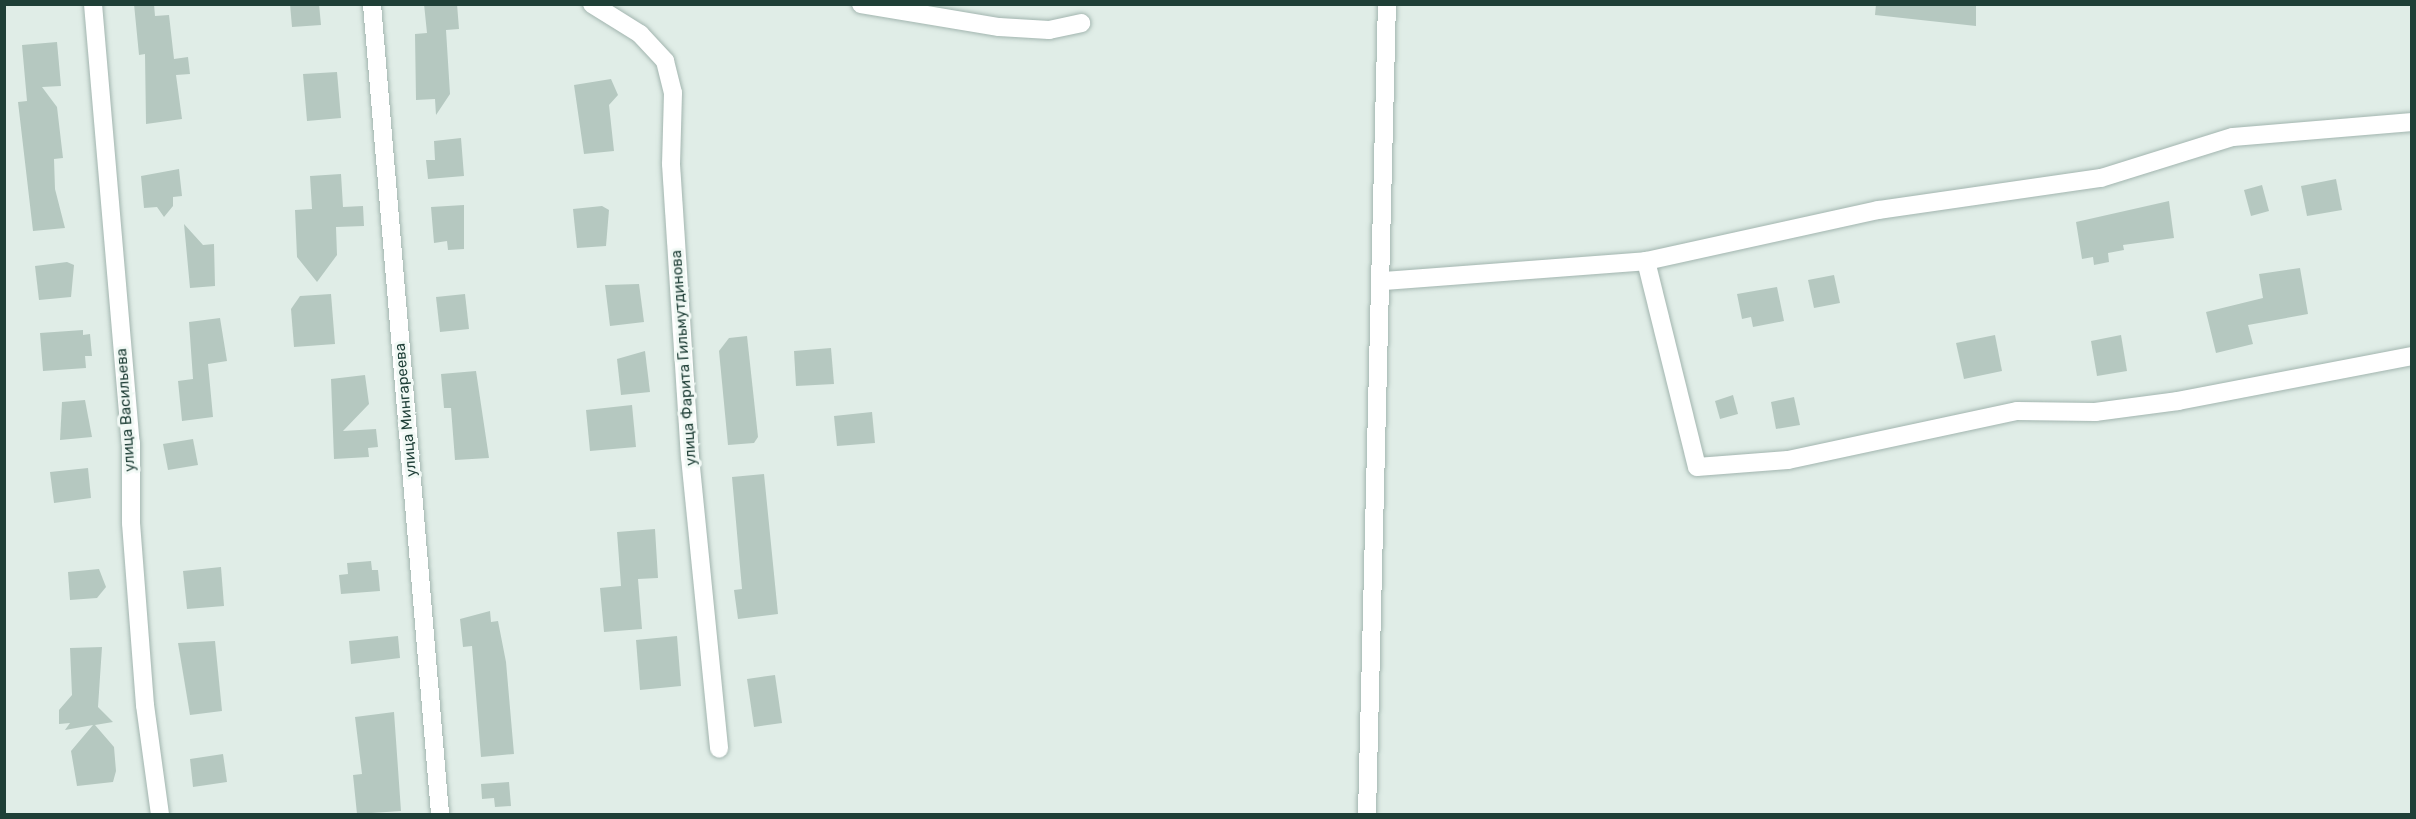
<!DOCTYPE html>
<html>
<head>
<meta charset="utf-8">
<style>
  body { margin:0 }
  #map { position:relative; width:2416px; height:819px; overflow:hidden; background:#e0ede7; font-family:Rubik,sans-serif }
  div>[style] { position:absolute }
  .building>* { inset:0; background:#b5c8c0 }
  .roads { filter:drop-shadow(0 0 2px #a2b5af) drop-shadow(0 0 2px #a2b5af) }
  .minor>* { height:18px; margin:-9px; padding:0 9px; transform-origin:9px; border-radius:9px; background:#fff }
  span { translate:-50% -50%; white-space:nowrap; text-align:center; line-height:1.15; -webkit-text-stroke:6px #f1f9f5; paint-order:stroke }
  .street-label { font-size:15px; color:#1f3f37 }
  .frame { position:absolute; inset:0; border:6px solid #1f3f37; pointer-events:none }
</style>
</head>
<body>
<div id="map">
  <div class="building">
    <i style="clip-path:polygon(134px 4px,154px 4px,155px 16px,169px 15px,174px 59px,188px 57px,190px 74px,176px 75px,182px 119px,146px 124px,145px 54px,139px 55px)"></i>
    <i style="clip-path:polygon(290px 4px,319px 4px,321px 25px,292px 27px)"></i>
    <i style="clip-path:polygon(424px 4px,457px 4px,459px 29px,446px 30px,450px 94px,436px 115px,435px 99px,416px 100px,415px 34px,427px 33px)"></i>
    <i style="clip-path:polygon(1876px 4px,1976px 4px,1976px 26px,1875px 15px)"></i>
    <i style="clip-path:polygon(57px 42px,61px 86px,42px 87px,57px 107px,63px 158px,54px 159px,55px 189px,65px 228px,33px 231px,18px 102px,27px 101px,22px 45px)"></i>
    <i style="clip-path:polygon(337px 72px,341px 118px,307px 121px,303px 74px)"></i>
    <i style="clip-path:polygon(611px 79px,618px 95px,609px 105px,614px 151px,584px 154px,574px 85px)"></i>
    <i style="clip-path:polygon(461px 138px,464px 176px,428px 179px,426px 160px,435px 160px,434px 141px)"></i>
    <i style="clip-path:polygon(179px 169px,182px 196px,173px 197px,173px 206px,164px 217px,157px 207px,144px 208px,141px 176px)"></i>
    <i style="clip-path:polygon(341px 174px,343px 207px,363px 206px,364px 226px,336px 227px,337px 255px,317px 282px,297px 257px,295px 210px,312px 209px,310px 176px)"></i>
    <i style="clip-path:polygon(2336px 179px,2342px 210px,2307px 216px,2301px 186px)"></i>
    <i style="clip-path:polygon(2262px 185px,2269px 211px,2251px 216px,2244px 190px)"></i>
    <i style="clip-path:polygon(2169px 201px,2174px 238px,2123px 245px,2124px 250px,2108px 253px,2109px 262px,2094px 265px,2093px 257px,2082px 259px,2076px 222px)"></i>
    <i style="clip-path:polygon(464px 205px,464px 249px,448px 250px,447px 241px,434px 243px,431px 207px)"></i>
    <i style="clip-path:polygon(602px 206px,609px 210px,606px 246px,577px 248px,573px 209px)"></i>
    <i style="clip-path:polygon(184px 224px,203px 245px,214px 244px,215px 286px,190px 288px)"></i>
    <i style="clip-path:polygon(67px 262px,74px 265px,71px 297px,39px 300px,35px 266px)"></i>
    <i style="clip-path:polygon(2300px 268px,2308px 314px,2248px 325px,2253px 344px,2216px 353px,2206px 312px,2263px 298px,2259px 274px)"></i>
    <i style="clip-path:polygon(1834px 275px,1840px 303px,1814px 308px,1808px 280px)"></i>
    <i style="clip-path:polygon(639px 284px,644px 322px,610px 326px,605px 285px)"></i>
    <i style="clip-path:polygon(1777px 287px,1784px 321px,1753px 327px,1751px 317px,1742px 319px,1737px 294px)"></i>
    <i style="clip-path:polygon(331px 294px,335px 344px,294px 347px,291px 309px,300px 296px)"></i>
    <i style="clip-path:polygon(465px 294px,469px 329px,440px 332px,436px 297px)"></i>
    <i style="clip-path:polygon(220px 318px,227px 361px,208px 364px,213px 417px,182px 421px,178px 381px,193px 379px,189px 322px)"></i>
    <i style="clip-path:polygon(83px 330px,83px 335px,90px 334px,92px 356px,85px 356px,86px 368px,43px 371px,40px 333px)"></i>
    <i style="clip-path:polygon(1995px 335px,2002px 371px,1964px 379px,1956px 343px)"></i>
    <i style="clip-path:polygon(2121px 335px,2127px 371px,2097px 376px,2091px 341px)"></i>
    <i style="clip-path:polygon(747px 336px,758px 437px,754px 443px,728px 445px,719px 351px,729px 338px)"></i>
    <i style="clip-path:polygon(831px 348px,834px 384px,796px 386px,794px 351px)"></i>
    <i style="clip-path:polygon(645px 351px,650px 392px,621px 395px,617px 359px)"></i>
    <i style="clip-path:polygon(476px 371px,489px 458px,455px 460px,451px 408px,444px 408px,441px 374px)"></i>
    <i style="clip-path:polygon(365px 375px,369px 404px,343px 431px,376px 429px,378px 447px,368px 448px,369px 457px,334px 459px,331px 379px)"></i>
    <i style="clip-path:polygon(1733px 395px,1738px 414px,1720px 419px,1715px 401px)"></i>
    <i style="clip-path:polygon(1794px 397px,1800px 425px,1776px 429px,1771px 402px)"></i>
    <i style="clip-path:polygon(85px 400px,92px 437px,60px 440px,62px 402px)"></i>
    <i style="clip-path:polygon(632px 405px,636px 447px,590px 451px,586px 410px)"></i>
    <i style="clip-path:polygon(872px 412px,875px 443px,837px 446px,834px 416px)"></i>
    <i style="clip-path:polygon(193px 439px,198px 465px,168px 470px,163px 444px)"></i>
    <i style="clip-path:polygon(88px 468px,91px 498px,54px 503px,50px 472px)"></i>
    <i style="clip-path:polygon(764px 474px,778px 614px,738px 619px,734px 590px,742px 589px,732px 477px)"></i>
    <i style="clip-path:polygon(655px 529px,658px 578px,638px 579px,642px 629px,604px 632px,600px 588px,621px 586px,617px 532px)"></i>
    <i style="clip-path:polygon(371px 561px,372px 570px,378px 570px,380px 591px,341px 594px,339px 575px,348px 574px,347px 563px)"></i>
    <i style="clip-path:polygon(221px 567px,224px 606px,187px 609px,183px 571px)"></i>
    <i style="clip-path:polygon(99px 569px,106px 587px,97px 598px,70px 600px,68px 572px)"></i>
    <i style="clip-path:polygon(490px 611px,491px 622px,498px 621px,506px 662px,514px 754px,481px 757px,472px 646px,463px 647px,460px 619px)"></i>
    <i style="clip-path:polygon(398px 636px,400px 658px,351px 664px,349px 641px)"></i>
    <i style="clip-path:polygon(677px 636px,681px 686px,640px 690px,636px 640px)"></i>
    <i style="clip-path:polygon(215px 641px,222px 711px,190px 715px,178px 643px)"></i>
    <i style="clip-path:polygon(102px 647px,98px 707px,113px 722px,95px 725px,114px 747px,116px 771px,113px 782px,77px 786px,71px 751px,93px 725px,65px 730px,70px 723px,59px 724px,59px 710px,72px 695px,70px 648px)"></i>
    <i style="clip-path:polygon(775px 675px,782px 723px,754px 727px,747px 679px)"></i>
    <i style="clip-path:polygon(394px 712px,401px 811px,357px 814px,353px 775px,362px 774px,355px 717px)"></i>
    <i style="clip-path:polygon(223px 754px,227px 782px,193px 787px,190px 759px)"></i>
    <i style="clip-path:polygon(509px 782px,511px 806px,495px 807px,494px 798px,482px 799px,481px 784px)"></i>
  </div>
  <div class="roads">
    <div class="minor">
      <i style="left:93px;top:4px;width:441px;rotate:85.1deg"></i>
      <i style="left:131px;top:443px;width:80px;rotate:90deg"></i>
      <i style="left:131px;top:523px;width:183px;rotate:85.6deg"></i>
      <i style="left:145px;top:705px;width:110px;rotate:82.2deg"></i>
      <i style="left:372px;top:4px;width:813px;rotate:85.2deg"></i>
      <i style="left:592px;top:4px;width:57px;rotate:32deg"></i>
      <i style="left:640px;top:34px;width:37px;rotate:47deg"></i>
      <i style="left:665px;top:61px;width:33px;rotate:76deg"></i>
      <i style="left:673px;top:93px;width:71px;rotate:91.6deg"></i>
      <i style="left:671px;top:164px;width:294px;rotate:86.3deg"></i>
      <i style="left:690px;top:457px;width:293px;rotate:84.3deg"></i>
      <i style="left:861px;top:4px;width:140px;rotate:9.5deg"></i>
      <i style="left:999px;top:27px;width:50px;rotate:3.4deg"></i>
      <i style="left:1049px;top:30px;width:33px;rotate:-12deg"></i>
      <i style="left:1646px;top:261px;width:212px;rotate:76.1deg"></i>
      <i style="left:1697px;top:467px;width:91px;rotate:-4.4deg"></i>
      <i style="left:1788px;top:460px;width:234px;rotate:-12.1deg"></i>
      <i style="left:2017px;top:411px;width:78px;rotate:0.7deg"></i>
      <i style="left:2095px;top:412px;width:84px;rotate:-7.5deg"></i>
      <i style="left:2178px;top:401px;width:238px;rotate:-10.9deg"></i>
      <i style="left:1383px;top:281px;width:264px;rotate:-4.3deg"></i>
      <i style="left:1646px;top:261px;width:238px;rotate:-12.4deg"></i>
      <i style="left:1878px;top:210px;width:225px;rotate:-8.2deg"></i>
      <i style="left:2101px;top:178px;width:138px;rotate:-17.3deg"></i>
      <i style="left:2233px;top:137px;width:180px;rotate:-4.8deg"></i>
      <i style="left:1367px;top:814px;width:810px;rotate:-88.59deg"></i>
    </div>
  </div>
  <div class="street-label">
    <span style="left:684px;top:358px;rotate:-94deg">улица Фарита Гильмутдинова</span>
    <span style="left:126px;top:410px;rotate:-94deg">улица Васильева</span>
    <span style="left:406px;top:410px;rotate:-95deg">улица Мингареева</span>
  </div>
  <div class="frame"></div>
</div>
</body>
</html>
